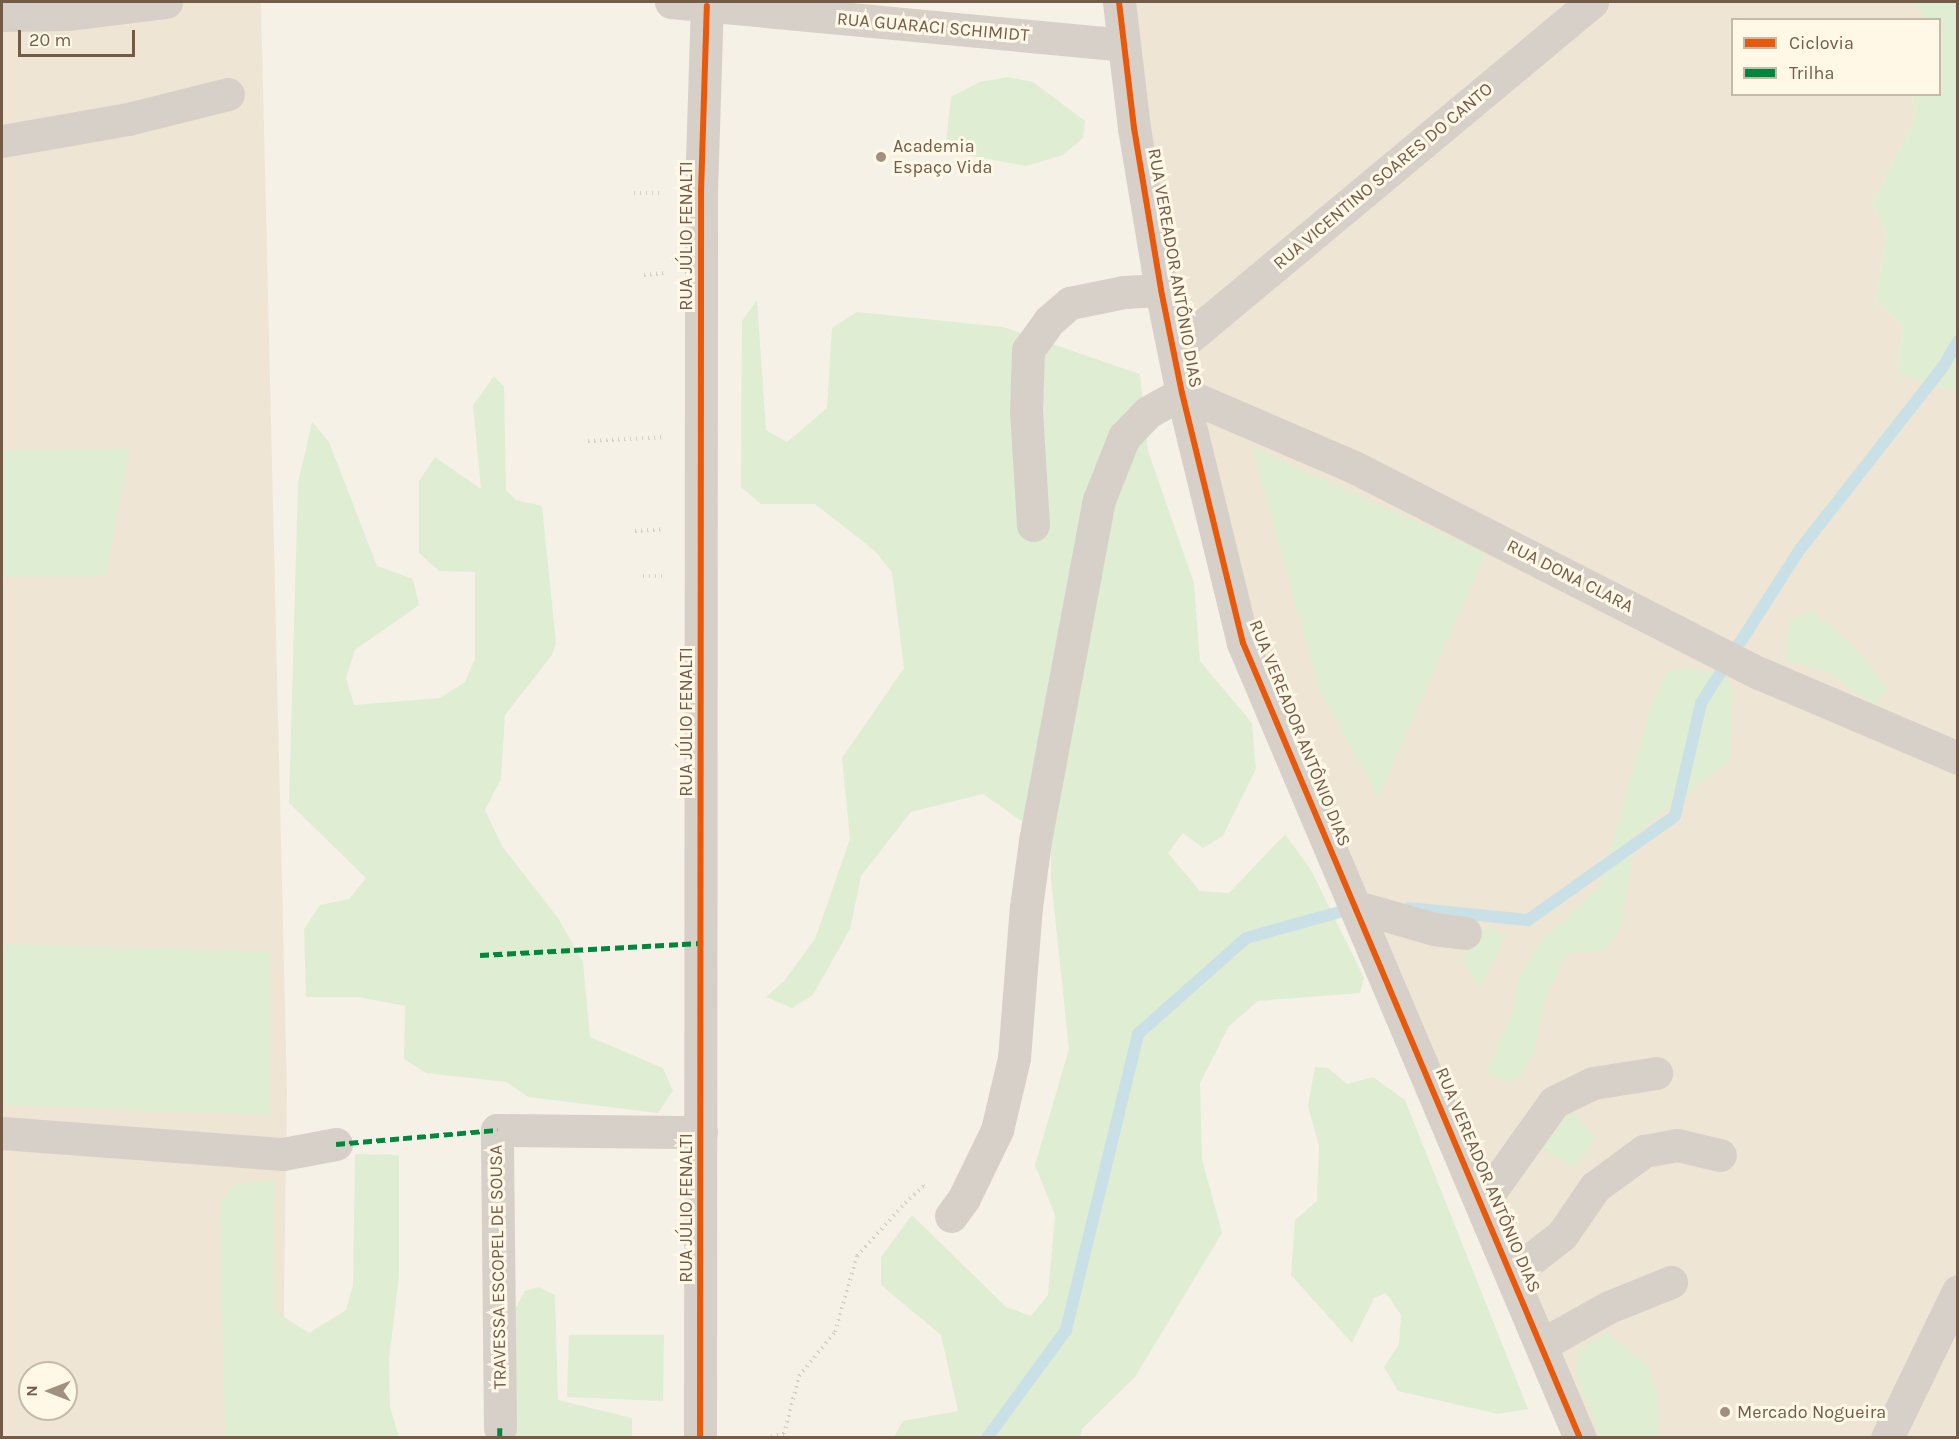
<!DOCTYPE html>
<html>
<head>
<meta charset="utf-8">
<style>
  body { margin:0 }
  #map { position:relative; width:1959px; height:1439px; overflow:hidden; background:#f6f1e7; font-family:Karla,sans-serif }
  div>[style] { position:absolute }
  .residential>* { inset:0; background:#efe5d4 }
  .green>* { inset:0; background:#dfedd2 }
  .stream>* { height:12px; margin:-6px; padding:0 6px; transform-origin:6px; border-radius:6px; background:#c9e1e6 }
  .path>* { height:4px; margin-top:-2px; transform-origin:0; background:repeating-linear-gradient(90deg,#d7d0c9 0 1.5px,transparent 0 6px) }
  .minor>* { height:33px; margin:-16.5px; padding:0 16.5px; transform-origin:16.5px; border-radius:16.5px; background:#d7d0c9 }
  .quiet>* { height:4.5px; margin-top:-2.25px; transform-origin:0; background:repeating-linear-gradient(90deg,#00873e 0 9px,transparent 0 13.5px) }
  .cycleway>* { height:6px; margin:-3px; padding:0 3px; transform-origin:3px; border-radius:3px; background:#e8590c }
  .dots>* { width:16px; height:16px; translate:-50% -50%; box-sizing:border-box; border:3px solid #fff8e7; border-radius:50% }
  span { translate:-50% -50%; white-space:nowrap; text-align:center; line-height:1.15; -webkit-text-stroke:6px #fff8e7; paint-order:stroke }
  .street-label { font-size:18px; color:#735b48 }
  .poi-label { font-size:18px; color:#735b48 }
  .left { translate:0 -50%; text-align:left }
  .frame { position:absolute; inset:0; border:3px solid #735b48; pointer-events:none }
  .legend { position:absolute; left:1731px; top:18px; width:210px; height:78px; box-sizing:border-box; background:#fff8e7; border:2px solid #c7b9a7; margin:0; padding:8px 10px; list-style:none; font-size:18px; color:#735b48 }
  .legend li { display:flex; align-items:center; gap:12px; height:30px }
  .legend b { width:30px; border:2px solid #c7b9a7 }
  .north { position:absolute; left:18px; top:1361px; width:60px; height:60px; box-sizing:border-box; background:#fff8e7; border:2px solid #c7b9a7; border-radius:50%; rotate:270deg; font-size:16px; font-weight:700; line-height:24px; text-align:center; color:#735b48 }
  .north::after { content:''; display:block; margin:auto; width:21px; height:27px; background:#a19080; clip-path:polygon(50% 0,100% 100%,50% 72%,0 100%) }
  .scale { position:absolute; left:18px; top:30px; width:117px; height:27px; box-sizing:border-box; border:3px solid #735b48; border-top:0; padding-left:8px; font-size:18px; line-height:21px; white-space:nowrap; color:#735b48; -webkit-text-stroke:4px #fff8e7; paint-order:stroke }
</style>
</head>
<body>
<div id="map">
  <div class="residential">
    <i style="clip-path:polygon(evenodd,166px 2px,261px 2px,287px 1092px,282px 1437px,2px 1437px,2px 15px,166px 2px,30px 1373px,66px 1373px,66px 1409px,30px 1409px,30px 1373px)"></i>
    <i style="clip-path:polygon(1119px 2px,1913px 2px,1924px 19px,1732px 20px,1732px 94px,1912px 95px,1914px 121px,1872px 203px,1887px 234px,1875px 301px,1903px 325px,1898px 372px,1957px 392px,1957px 1437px,1580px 1437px,1243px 643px)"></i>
  </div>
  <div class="green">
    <i style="clip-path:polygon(1913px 2px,1957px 2px,1957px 392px,1898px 373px,1903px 325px,1875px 301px,1887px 234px,1872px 203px,1914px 121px,1912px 95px,1940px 94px,1940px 20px,1924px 19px)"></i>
    <i style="clip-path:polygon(1008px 77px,1033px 82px,1085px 121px,1083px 138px,1063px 155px,1026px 166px,945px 151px,951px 97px,980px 82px)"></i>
    <i style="clip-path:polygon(757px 300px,766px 430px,787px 442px,827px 408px,832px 328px,857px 312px,1003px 327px,1140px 374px,1148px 451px,1194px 583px,1200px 661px,1252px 723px,1256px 769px,1223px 836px,1203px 848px,1183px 833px,1168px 853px,1200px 891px,1229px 893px,1285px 834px,1311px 870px,1364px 978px,1360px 993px,1258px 1001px,1229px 1026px,1200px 1083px,1202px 1159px,1222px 1233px,1135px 1377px,1082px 1429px,1080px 1437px,894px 1437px,903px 1421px,958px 1411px,941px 1335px,881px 1285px,881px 1257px,912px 1215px,1006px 1307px,1031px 1316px,1048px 1295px,1055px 1215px,1035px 1165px,1069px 1049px,1051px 879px,1051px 842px,983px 794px,911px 812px,861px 876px,850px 929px,813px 995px,792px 1008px,766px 997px,784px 981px,815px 939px,850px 839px,842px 758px,904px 668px,892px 572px,875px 551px,815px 504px,761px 504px,741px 487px,742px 321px)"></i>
    <i style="clip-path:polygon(494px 376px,504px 387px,506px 490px,516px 500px,542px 506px,556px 643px,552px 655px,505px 715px,501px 779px,485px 810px,502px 846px,558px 918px,583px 962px,590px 1037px,663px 1068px,673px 1091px,658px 1113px,528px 1097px,506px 1082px,426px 1073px,404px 1059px,405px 1006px,358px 997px,306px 997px,304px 929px,320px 905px,349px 899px,366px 878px,289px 803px,298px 483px,312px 422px,329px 442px,377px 566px,413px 579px,419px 605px,355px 650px,346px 678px,354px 705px,440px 698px,465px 682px,475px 659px,475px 572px,439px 571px,419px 553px,419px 481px,435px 457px,481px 489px,473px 405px)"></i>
    <i style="clip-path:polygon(1252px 447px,1486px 553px,1378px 798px,1319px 689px)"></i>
    <i style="clip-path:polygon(129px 449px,106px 576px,2px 577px,2px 450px)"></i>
    <i style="clip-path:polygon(1812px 610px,1857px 649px,1888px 689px,1873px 705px,1827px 672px,1786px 661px,1790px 621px)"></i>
    <i style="clip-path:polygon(1686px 668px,1723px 674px,1733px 690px,1730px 761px,1637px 832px,1621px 927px,1605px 950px,1567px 954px,1545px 1001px,1534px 1053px,1521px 1075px,1508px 1083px,1486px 1072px,1514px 1008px,1519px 977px,1540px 941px,1600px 886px,1651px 706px,1666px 672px)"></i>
    <i style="clip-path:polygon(1488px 926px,1506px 935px,1480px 989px,1461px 958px)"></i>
    <i style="clip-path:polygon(2px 944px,269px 951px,269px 1115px,2px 1105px)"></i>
    <i style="clip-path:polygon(1315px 1067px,1328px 1068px,1347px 1084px,1373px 1077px,1405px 1100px,1528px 1409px,1498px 1414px,1398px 1391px,1384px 1367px,1399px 1344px,1401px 1315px,1386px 1293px,1374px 1298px,1352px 1343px,1291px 1275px,1295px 1220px,1317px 1201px,1319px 1146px,1308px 1106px)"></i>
    <i style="clip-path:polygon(1564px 1103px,1596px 1138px,1575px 1167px,1532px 1144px)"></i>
    <i style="clip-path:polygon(355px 1154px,399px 1155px,399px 1276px,389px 1359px,390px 1407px,399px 1437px,225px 1437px,220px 1202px,235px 1184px,275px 1180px,273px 1310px,309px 1333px,346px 1310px,353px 1285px)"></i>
    <i style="clip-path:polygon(539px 1287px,555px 1295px,558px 1400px,632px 1418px,632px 1437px,512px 1437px,511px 1317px,525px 1291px)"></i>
    <i style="clip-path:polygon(1606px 1332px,1647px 1365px,1657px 1392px,1659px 1437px,1601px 1437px,1576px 1375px,1578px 1350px)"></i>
    <i style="clip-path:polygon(569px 1335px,664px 1335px,663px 1401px,567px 1397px)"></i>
  </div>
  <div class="stream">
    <i style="left:1409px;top:908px;width:120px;rotate:5.8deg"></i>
    <i style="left:1528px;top:920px;width:180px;rotate:-35.3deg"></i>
    <i style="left:1675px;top:816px;width:116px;rotate:-77deg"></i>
    <i style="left:1701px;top:703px;width:184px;rotate:-57.2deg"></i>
    <i style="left:1801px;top:548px;width:230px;rotate:-51.9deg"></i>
    <i style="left:1943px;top:367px;width:30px;rotate:-60deg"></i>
    <i style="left:987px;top:1438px;width:134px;rotate:-53.8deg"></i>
    <i style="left:1066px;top:1330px;width:305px;rotate:-76.3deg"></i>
    <i style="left:1138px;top:1034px;width:144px;rotate:-41.6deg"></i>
    <i style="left:1246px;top:938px;width:112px;rotate:-15.5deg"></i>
  </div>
  <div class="path">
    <i style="left:634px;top:193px;width:30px"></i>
    <i style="left:644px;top:275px;width:20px;rotate:-6deg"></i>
    <i style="left:588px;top:441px;width:77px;rotate:-3deg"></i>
    <i style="left:635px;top:531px;width:30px;rotate:-4deg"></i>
    <i style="left:643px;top:576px;width:22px"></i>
    <i style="left:765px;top:1438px;width:19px;rotate:-12deg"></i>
    <i style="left:784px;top:1434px;width:60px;rotate:-75.5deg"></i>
    <i style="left:799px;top:1376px;width:57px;rotate:-50.7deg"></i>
    <i style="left:835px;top:1332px;width:79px;rotate:-73.9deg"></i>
    <i style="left:857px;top:1256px;width:72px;rotate:-47.8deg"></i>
    <i style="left:905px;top:1203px;width:25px;rotate:-43deg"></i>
    <i style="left:923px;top:1186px;width:5px;rotate:22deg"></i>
  </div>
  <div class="minor">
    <i style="left:671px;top:2px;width:454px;rotate:5.4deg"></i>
    <i style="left:1119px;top:2px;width:127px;rotate:83.2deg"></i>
    <i style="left:1134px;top:128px;width:164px;rotate:80.5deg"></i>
    <i style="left:1161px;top:290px;width:105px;rotate:78.5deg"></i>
    <i style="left:1182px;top:393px;width:257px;rotate:76.3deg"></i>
    <i style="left:1243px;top:643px;width:863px;rotate:67.03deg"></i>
    <i style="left:2px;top:15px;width:67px;rotate:-0.9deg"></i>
    <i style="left:69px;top:14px;width:98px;rotate:-7.1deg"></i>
    <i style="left:2px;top:141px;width:128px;rotate:-9.9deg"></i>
    <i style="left:128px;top:119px;width:103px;rotate:-14deg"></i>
    <i style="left:1174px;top:350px;width:544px;rotate:-39.78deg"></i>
    <i style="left:1033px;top:525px;width:114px;rotate:-93.5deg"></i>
    <i style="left:1026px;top:411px;width:61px;rotate:-88.1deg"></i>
    <i style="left:1028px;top:350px;width:36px;rotate:-54deg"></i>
    <i style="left:1049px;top:321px;width:28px;rotate:-41deg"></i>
    <i style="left:1070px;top:303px;width:55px;rotate:-11.5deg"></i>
    <i style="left:1124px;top:292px;width:37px;rotate:-3deg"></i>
    <i style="left:1357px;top:907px;width:80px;rotate:15.9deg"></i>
    <i style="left:1434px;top:929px;width:31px;rotate:7deg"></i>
    <i style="left:2px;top:1133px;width:282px;rotate:4.3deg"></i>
    <i style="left:283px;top:1154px;width:54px;rotate:-10.7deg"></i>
    <i style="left:1482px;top:1203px;width:124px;rotate:-54.5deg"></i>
    <i style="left:1554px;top:1102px;width:43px;rotate:-26deg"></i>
    <i style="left:1593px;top:1083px;width:64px;rotate:-9deg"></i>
    <i style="left:951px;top:1216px;width:22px;rotate:-54deg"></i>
    <i style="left:964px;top:1198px;width:76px;rotate:-64.1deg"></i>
    <i style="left:997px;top:1130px;width:74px;rotate:-76.7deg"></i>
    <i style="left:1014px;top:1058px;width:151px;rotate:-85.5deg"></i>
    <i style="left:1026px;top:907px;width:67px;rotate:-82.2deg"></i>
    <i style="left:1035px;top:841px;width:347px;rotate:-79.4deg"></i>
    <i style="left:1099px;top:500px;width:68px;rotate:-68.4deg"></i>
    <i style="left:1124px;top:437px;width:35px;rotate:-46deg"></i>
    <i style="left:1148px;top:412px;width:39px;rotate:-29deg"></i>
    <i style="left:1182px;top:393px;width:187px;rotate:23.3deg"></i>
    <i style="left:1354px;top:467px;width:454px;rotate:27deg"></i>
    <i style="left:1759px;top:673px;width:216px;rotate:23.1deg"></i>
    <i style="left:1512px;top:1274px;width:63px;rotate:-38deg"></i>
    <i style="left:1562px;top:1235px;width:58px;rotate:-55.5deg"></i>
    <i style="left:1595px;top:1187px;width:61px;rotate:-36.3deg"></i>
    <i style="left:1644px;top:1151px;width:34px;rotate:-10deg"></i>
    <i style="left:1677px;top:1145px;width:44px;rotate:13.1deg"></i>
    <i style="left:1541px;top:1345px;width:78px;rotate:-29.2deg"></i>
    <i style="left:1609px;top:1307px;width:67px;rotate:-22deg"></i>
    <i style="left:500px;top:1428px;width:298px;rotate:-90.6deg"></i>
    <i style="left:497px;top:1130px;width:204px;rotate:0.6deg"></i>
    <i style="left:700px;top:1438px;width:1246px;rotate:-89.95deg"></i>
    <i style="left:701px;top:192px;width:186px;rotate:-88.2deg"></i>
    <i style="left:1887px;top:1438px;width:163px;rotate:-64.2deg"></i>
  </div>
  <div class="quiet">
    <i style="left:480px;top:955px;width:221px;rotate:-3.1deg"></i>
    <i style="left:336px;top:1144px;width:162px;rotate:-5deg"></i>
    <i style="left:500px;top:1428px;width:10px;rotate:90deg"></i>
  </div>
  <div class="cycleway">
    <i style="left:1119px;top:2px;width:127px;rotate:83.2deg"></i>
    <i style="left:1134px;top:128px;width:164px;rotate:80.5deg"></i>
    <i style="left:1161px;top:290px;width:105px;rotate:78.5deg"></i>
    <i style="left:1182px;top:393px;width:257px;rotate:76.3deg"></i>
    <i style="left:1243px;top:643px;width:863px;rotate:67.03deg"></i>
    <i style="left:700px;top:1438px;width:1246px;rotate:-89.95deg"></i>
    <i style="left:701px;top:192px;width:186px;rotate:-88.2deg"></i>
  </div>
  <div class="dots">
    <i style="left:881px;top:157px;background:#a19080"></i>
    <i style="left:1725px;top:1412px;background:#a19080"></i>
  </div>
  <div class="street-label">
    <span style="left:933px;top:27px;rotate:5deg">RUA GUARACI SCHIMIDT</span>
    <span style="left:1383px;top:176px;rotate:-40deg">RUA VICENTINO SOARES DO CANTO</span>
    <span style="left:686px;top:236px;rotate:-90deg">RUA JÚLIO FENALTI</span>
    <span style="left:1175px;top:268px;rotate:80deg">RUA VEREADOR ANTÔNIO DIAS</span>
    <span style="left:1570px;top:576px;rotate:27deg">RUA DONA CLARA</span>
    <span style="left:686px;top:722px;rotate:-90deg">RUA JÚLIO FENALTI</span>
    <span style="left:1300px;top:733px;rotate:68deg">RUA VEREADOR ANTÔNIO DIAS</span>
    <span style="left:1488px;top:1180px;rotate:67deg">RUA VEREADOR ANTÔNIO DIAS</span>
    <span style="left:686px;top:1208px;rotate:-90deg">RUA JÚLIO FENALTI</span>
    <span style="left:498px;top:1267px;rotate:-91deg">TRAVESSA ESCOPEL DE SOUSA</span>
  </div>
  <div class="poi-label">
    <span class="left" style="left:893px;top:157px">Academia<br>Espaço Vida</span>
    <span class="left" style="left:1737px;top:1412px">Mercado Nogueira</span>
  </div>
  <div class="frame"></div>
  <ul class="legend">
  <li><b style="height:8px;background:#e8590c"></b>Ciclovia</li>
  <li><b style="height:8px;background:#00873e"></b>Trilha</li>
  </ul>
  <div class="north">N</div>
  <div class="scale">20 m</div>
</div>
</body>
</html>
